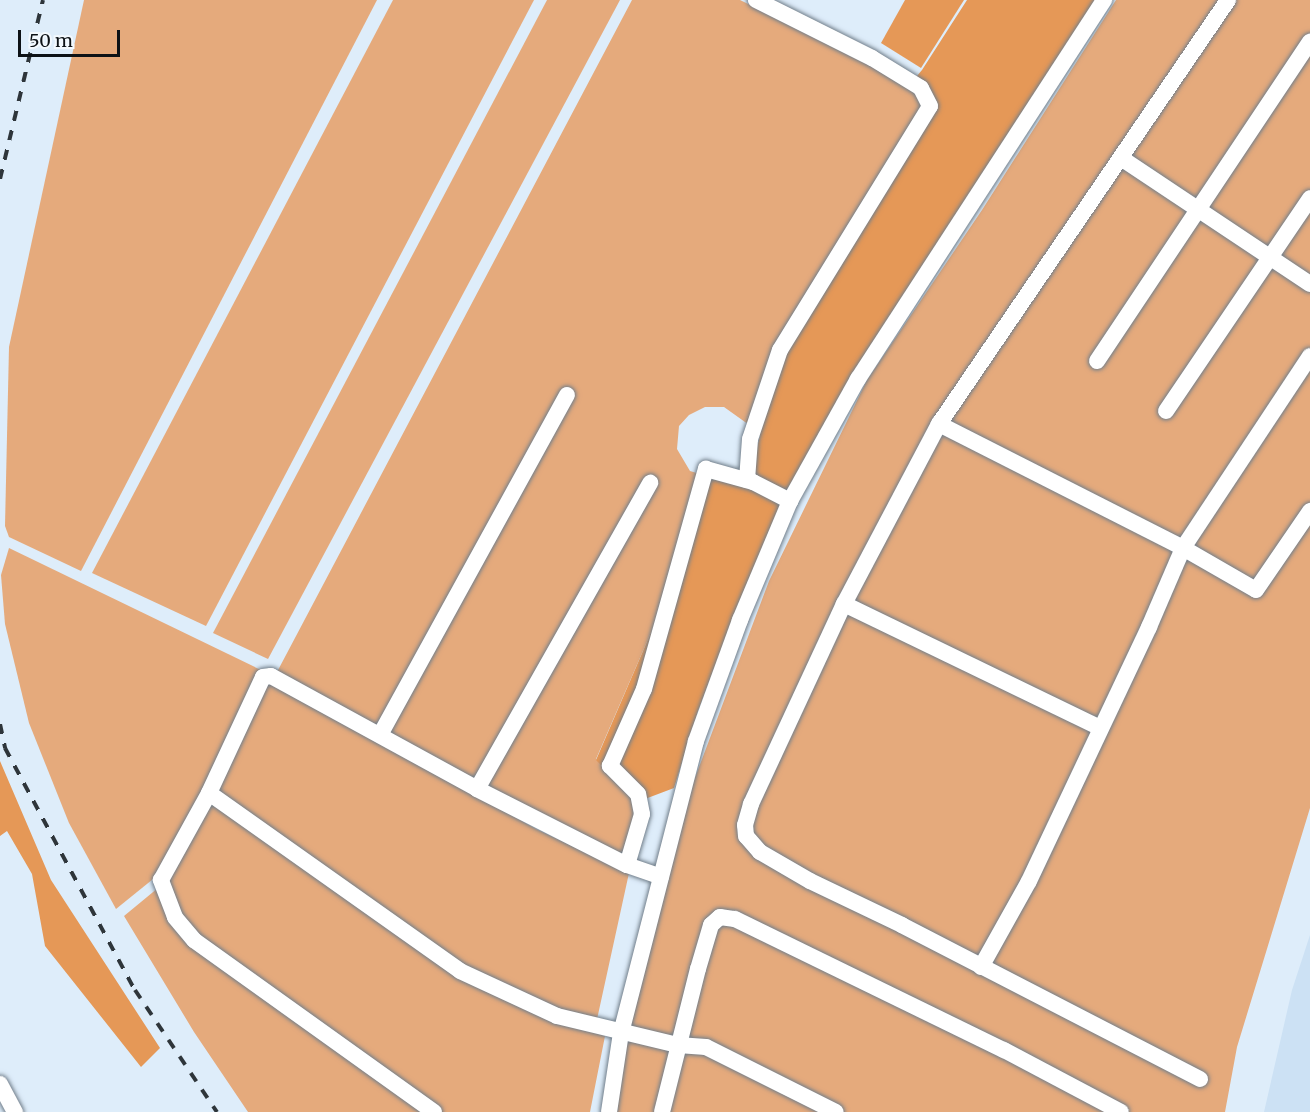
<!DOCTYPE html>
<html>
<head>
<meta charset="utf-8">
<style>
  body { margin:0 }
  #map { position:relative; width:1310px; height:1112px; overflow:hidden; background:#deedfa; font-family:Merriweather,serif }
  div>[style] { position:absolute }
  .built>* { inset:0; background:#cce1f4 }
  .green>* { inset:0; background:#e5aa7c }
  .forest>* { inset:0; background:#e59857 }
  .roads { filter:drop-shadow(0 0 2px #717e8a) drop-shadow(0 0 2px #717e8a) }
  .minor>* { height:16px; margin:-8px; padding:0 8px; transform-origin:8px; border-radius:8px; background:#fff }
  .rail>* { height:4px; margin-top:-2px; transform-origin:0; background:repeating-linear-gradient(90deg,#2e353a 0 10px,transparent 0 20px) }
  span { translate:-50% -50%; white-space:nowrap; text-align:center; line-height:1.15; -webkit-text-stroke:5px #f3f9fe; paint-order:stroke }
  .scale { position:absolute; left:18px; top:30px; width:102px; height:27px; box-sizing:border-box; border:3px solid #0d1216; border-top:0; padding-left:8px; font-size:18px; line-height:21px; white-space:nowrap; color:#0d1216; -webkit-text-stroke:4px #f3f9fe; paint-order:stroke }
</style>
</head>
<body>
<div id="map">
  <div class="built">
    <i style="clip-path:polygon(1310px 935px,1310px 1112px,1264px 1112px,1292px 990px)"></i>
  </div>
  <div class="green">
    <i style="clip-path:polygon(84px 0,377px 0,81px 571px,9px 537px,5px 526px,9px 347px)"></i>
    <i style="clip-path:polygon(393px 0,534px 0,206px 626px,92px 573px)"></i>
    <i style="clip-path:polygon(547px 0,620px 0,268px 659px,213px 633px)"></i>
    <i style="clip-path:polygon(632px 0,740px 0,911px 83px,929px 110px,745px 422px,724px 407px,705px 407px,689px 415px,679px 426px,677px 449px,690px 471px,700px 474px,652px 630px,596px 759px,637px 802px,629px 859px,548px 820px,277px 672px)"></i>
    <i style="clip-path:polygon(1116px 0,1310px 0,1310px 808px,1237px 1047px,1225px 1112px,617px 1112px,625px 1046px,684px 807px,769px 581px,867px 380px,982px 210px)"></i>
    <i style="clip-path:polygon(9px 548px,263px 671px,163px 871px,116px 909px,69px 823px,29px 723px,5px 624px,1px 575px)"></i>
    <i style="clip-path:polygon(268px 678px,536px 829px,629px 873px,596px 1024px,463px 968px,213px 789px)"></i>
    <i style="clip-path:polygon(207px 805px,222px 805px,456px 975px,554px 1020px,605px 1036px,590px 1112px,248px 1112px,194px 1032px,124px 916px,164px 883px)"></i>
  </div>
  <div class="forest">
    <i style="clip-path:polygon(905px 0,964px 0,921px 68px,881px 43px)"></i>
    <i style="clip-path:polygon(967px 0,1096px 0,886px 326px,736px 611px,698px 711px,674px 788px,637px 802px,596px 760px,652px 630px,700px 474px,739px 486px,755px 455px,760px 436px,754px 426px,745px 422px,929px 110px,911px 83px,922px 70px)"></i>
    <i style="clip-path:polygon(0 761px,51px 880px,160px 1048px,141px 1067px,45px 946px,32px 874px,7px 831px,0 836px)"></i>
  </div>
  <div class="roads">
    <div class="minor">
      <i style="left:1121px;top:158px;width:227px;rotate:33.7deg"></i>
      <i style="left:1097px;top:361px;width:384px;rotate:-56.3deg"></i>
      <i style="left:1166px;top:411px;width:257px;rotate:-55.9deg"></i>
      <i style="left:939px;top:424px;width:274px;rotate:26.9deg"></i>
      <i style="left:1183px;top:548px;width:84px;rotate:29.9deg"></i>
      <i style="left:1256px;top:590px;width:96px;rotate:-55.6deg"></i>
      <i style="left:747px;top:480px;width:41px;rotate:-85.8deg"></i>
      <i style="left:750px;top:439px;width:94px;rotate:-71.4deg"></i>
      <i style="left:780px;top:350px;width:286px;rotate:-58.4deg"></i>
      <i style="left:930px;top:106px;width:20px;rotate:-117deg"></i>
      <i style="left:921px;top:88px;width:57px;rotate:-148.5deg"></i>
      <i style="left:872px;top:58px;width:130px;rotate:-153.4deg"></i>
      <i style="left:844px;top:604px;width:284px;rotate:25.8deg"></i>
      <i style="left:380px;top:735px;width:388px;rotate:-61.2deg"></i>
      <i style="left:477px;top:789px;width:352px;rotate:-60.5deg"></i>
      <i style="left:209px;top:793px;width:308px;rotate:35.3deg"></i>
      <i style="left:460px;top:971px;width:107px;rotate:24.9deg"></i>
      <i style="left:557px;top:1016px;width:124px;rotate:13.5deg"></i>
      <i style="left:678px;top:1045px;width:28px;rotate:4deg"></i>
      <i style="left:706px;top:1047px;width:145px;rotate:26.6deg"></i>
      <i style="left:627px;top:865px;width:53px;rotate:-73.6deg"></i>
      <i style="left:642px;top:814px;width:20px;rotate:-101deg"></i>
      <i style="left:638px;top:794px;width:40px;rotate:-135deg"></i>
      <i style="left:610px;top:766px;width:84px;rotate:-66.2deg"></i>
      <i style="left:644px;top:689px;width:229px;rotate:-74.3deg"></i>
      <i style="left:706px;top:469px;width:49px;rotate:15.5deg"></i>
      <i style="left:753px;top:482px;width:42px;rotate:27.2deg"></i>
      <i style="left:981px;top:967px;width:98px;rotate:-60.8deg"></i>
      <i style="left:1029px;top:881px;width:281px;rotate:-64.7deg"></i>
      <i style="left:1149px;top:627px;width:86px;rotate:-66.7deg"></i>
      <i style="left:1183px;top:548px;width:230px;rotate:-56.5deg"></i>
      <i style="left:1200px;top:1079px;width:335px;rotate:-152.7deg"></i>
      <i style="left:902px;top:925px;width:102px;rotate:-154.4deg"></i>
      <i style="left:810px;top:881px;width:58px;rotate:-149.9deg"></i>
      <i style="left:760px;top:852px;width:21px;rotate:-131deg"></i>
      <i style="left:746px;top:836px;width:11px;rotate:-95deg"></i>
      <i style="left:745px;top:825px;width:22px;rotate:-74deg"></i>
      <i style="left:751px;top:804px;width:221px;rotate:-65.1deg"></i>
      <i style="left:844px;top:604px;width:204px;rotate:-62.2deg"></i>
      <i style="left:939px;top:424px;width:513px;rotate:-55.72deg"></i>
      <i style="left:0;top:1084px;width:32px;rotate:62deg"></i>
      <i style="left:434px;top:1112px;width:295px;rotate:-144.4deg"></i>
      <i style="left:194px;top:940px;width:30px;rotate:-130deg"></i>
      <i style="left:175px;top:917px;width:40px;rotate:-111deg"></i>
      <i style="left:161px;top:880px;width:99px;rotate:-61.1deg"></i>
      <i style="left:209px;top:793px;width:128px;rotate:-65deg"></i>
      <i style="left:263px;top:677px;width:8px;rotate:-7deg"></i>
      <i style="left:271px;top:676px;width:235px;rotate:28.7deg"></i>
      <i style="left:477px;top:789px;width:168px;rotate:26.9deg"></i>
      <i style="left:627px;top:865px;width:36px;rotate:19deg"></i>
      <i style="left:609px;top:1112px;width:80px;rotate:-81.4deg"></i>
      <i style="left:621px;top:1033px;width:301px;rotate:-75.6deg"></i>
      <i style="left:696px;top:741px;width:129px;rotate:-70deg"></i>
      <i style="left:740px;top:620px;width:129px;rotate:-67.2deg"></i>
      <i style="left:790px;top:501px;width:140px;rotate:-60.9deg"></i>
      <i style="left:858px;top:379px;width:452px;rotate:-57deg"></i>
      <i style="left:662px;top:1112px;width:147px;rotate:-75.9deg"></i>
      <i style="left:698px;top:969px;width:46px;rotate:-73.5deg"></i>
      <i style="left:711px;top:925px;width:12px;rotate:-42deg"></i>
      <i style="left:720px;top:917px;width:15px;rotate:8deg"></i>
      <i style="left:735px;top:919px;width:299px;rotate:26deg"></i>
      <i style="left:1004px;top:1050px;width:132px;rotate:27.9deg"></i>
    </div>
  </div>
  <div class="rail">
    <i style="left:0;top:179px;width:184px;rotate:-76.5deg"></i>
    <i style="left:0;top:724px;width:25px;rotate:78deg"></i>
    <i style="left:5px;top:748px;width:275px;rotate:61.8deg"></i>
    <i style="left:135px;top:990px;width:147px;rotate:56.1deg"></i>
  </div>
  <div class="scale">50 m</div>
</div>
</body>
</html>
